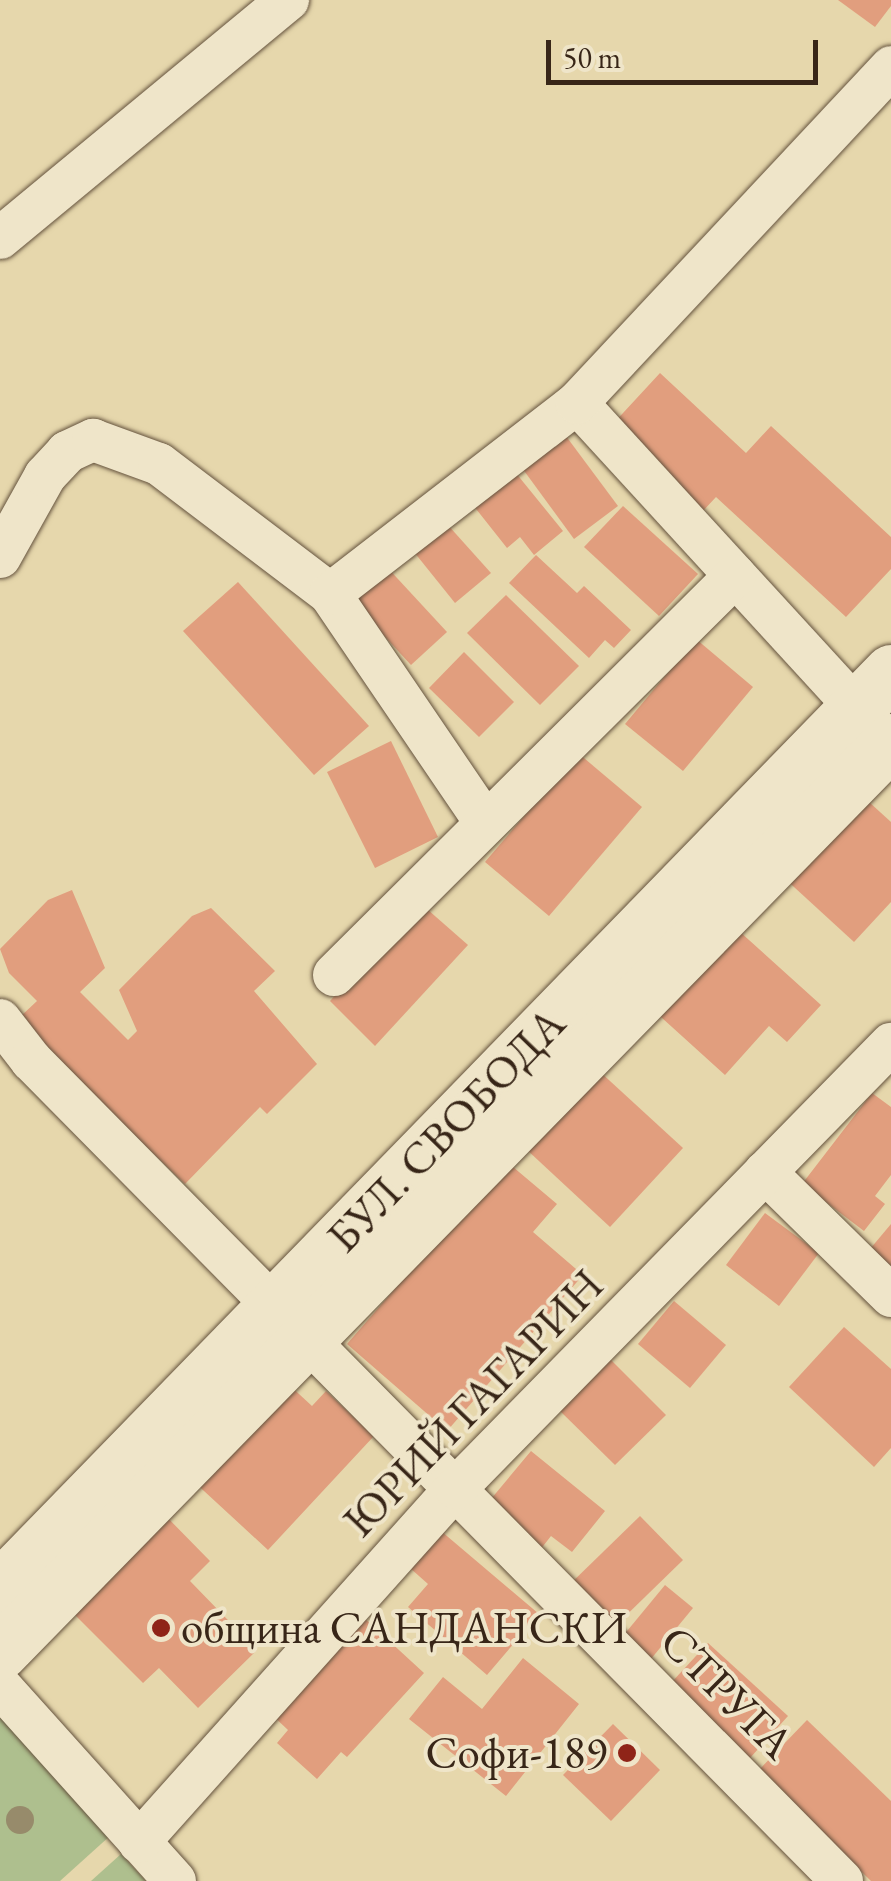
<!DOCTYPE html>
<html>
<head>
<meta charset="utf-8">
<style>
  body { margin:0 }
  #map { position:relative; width:891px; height:1881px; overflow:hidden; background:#e6d7ac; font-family:"EB Garamond",serif }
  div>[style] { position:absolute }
  .green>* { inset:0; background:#aebf8e }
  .building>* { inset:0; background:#e19e7e }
  .roads { filter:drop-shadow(0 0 2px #64523d) drop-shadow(0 0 2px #64523d) }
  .street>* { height:42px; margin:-21px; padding:0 21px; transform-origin:21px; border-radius:21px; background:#efe5c9 }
  .secondary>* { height:55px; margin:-27.5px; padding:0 27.5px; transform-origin:27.5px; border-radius:27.5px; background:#efe5c9 }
  .trees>* { width:28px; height:28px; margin:-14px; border-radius:50%; background:#978b6b }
  .dots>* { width:28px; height:28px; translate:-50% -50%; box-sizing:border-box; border:5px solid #efe5c9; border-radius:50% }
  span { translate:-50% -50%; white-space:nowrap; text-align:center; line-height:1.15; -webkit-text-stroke:8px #efe5c9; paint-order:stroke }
  .street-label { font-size:45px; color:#382618 }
  .poi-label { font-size:45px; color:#382618 }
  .left { translate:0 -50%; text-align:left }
  .right { translate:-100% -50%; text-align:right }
  .scale { position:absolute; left:546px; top:40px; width:272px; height:45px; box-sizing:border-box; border:5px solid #382618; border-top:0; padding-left:12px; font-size:30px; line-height:35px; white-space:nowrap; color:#382618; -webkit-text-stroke:8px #efe5c9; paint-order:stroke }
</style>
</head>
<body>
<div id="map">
  <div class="green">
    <i style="clip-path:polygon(0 1715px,111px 1835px,60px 1881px,0 1881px)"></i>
    <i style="clip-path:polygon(121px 1854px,146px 1881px,91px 1881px)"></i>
  </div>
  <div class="building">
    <i style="clip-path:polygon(838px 0,891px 0,891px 6px,875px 27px)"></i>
    <i style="clip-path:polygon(660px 373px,746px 453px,771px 426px,891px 537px,891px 569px,846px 617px,716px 497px,703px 511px,611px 426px)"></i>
    <i style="clip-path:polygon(557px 424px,618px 506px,574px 539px,514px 457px)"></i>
    <i style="clip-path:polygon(511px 467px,563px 531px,534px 555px,520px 537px,507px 548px,469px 500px)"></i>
    <i style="clip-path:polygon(623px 506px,698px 574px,659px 616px,584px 547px)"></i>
    <i style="clip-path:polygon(447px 524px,491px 573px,455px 603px,410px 547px)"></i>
    <i style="clip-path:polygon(536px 555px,577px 593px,584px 586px,631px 630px,614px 648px,605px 640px,589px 658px,509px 583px)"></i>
    <i style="clip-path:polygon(385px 565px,447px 632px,411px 665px,349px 598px)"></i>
    <i style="clip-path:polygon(238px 582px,369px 726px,314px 775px,183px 631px)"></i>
    <i style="clip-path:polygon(506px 595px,579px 666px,540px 705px,467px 633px)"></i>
    <i style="clip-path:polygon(696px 639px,753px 687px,683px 771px,625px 724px)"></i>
    <i style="clip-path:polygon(464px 652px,514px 702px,479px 737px,429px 688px)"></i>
    <i style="clip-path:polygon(391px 741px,438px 837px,375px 868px,327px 772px)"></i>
    <i style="clip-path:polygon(578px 753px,642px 807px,549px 916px,485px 862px)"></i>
    <i style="clip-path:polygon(858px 792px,891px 822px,891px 902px,854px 942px,782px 876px)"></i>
    <i style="clip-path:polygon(72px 890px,105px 968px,80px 992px,128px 1040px,137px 1031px,119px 990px,192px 916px,211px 908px,275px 971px,254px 991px,317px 1064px,267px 1114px,260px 1107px,185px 1184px,29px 1034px,21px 1016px,37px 1001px,9px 973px,0 949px,48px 900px)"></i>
    <i style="clip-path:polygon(419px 902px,468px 945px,375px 1046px,330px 1001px)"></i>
    <i style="clip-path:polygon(729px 922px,821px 1005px,787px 1042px,769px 1026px,725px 1075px,651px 1008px)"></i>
    <i style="clip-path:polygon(598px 1070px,683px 1148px,610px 1227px,526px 1149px)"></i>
    <i style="clip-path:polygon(872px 1093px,891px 1107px,891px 1175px,875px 1196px,885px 1204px,864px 1231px,802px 1184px)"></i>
    <i style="clip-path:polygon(506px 1161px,557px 1204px,533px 1232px,583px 1275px,447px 1431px,347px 1344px)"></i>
    <i style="clip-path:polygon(765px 1213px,819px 1253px,779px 1306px,726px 1265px)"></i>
    <i style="clip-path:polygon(891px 1224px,891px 1277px,865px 1255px)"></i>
    <i style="clip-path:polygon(674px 1301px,726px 1345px,690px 1388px,638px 1344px)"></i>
    <i style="clip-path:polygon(844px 1327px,891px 1369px,891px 1448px,874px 1467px,789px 1387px)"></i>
    <i style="clip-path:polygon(609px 1358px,666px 1415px,615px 1465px,558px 1409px)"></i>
    <i style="clip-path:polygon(286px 1382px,312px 1406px,326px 1391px,374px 1436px,268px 1550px,191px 1479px)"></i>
    <i style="clip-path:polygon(531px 1451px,605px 1511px,572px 1552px,551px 1536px,540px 1550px,486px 1505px)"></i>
    <i style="clip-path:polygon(159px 1509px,210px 1561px,190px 1581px,257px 1650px,198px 1708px,159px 1668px,143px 1683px,65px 1605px)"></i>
    <i style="clip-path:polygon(640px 1516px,683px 1560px,609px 1632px,566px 1588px)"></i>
    <i style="clip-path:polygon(441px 1531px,539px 1614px,487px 1675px,408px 1607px,428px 1584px,410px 1568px)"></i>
    <i style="clip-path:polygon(665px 1585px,693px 1608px,646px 1665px,618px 1642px)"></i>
    <i style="clip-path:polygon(362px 1616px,424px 1673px,347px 1757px,341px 1752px,317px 1779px,277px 1743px,288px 1730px,271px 1714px)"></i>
    <i style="clip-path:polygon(708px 1643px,788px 1716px,750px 1758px,670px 1684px)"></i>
    <i style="clip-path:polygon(523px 1658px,579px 1704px,506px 1796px,409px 1719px,443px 1677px,482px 1709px)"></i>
    <i style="clip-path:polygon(807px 1720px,891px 1801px,891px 1881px,871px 1881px,758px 1771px)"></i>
    <i style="clip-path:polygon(613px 1724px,660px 1770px,611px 1821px,563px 1775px)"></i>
  </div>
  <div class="roads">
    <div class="street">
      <i style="left:0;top:238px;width:374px;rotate:-39.6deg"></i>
      <i style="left:577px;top:403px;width:445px;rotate:47.5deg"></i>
      <i style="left:0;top:557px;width:93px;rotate:-60.9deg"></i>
      <i style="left:45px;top:476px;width:33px;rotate:-47deg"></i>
      <i style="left:67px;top:452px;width:29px;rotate:-25deg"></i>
      <i style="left:93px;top:440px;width:70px;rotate:20deg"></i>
      <i style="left:159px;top:464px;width:215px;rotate:37.2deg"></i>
      <i style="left:330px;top:594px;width:276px;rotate:55.8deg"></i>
      <i style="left:330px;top:594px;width:312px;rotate:-37.7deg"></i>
      <i style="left:577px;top:403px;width:460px;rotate:-46.9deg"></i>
      <i style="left:334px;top:975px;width:566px;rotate:-44.86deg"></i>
      <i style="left:0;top:1020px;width:51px;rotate:52.2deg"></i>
      <i style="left:31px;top:1060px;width:1154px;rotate:45.35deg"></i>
      <i style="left:765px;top:1172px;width:177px;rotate:44.5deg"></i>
      <i style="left:0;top:1686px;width:262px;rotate:48.1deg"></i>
      <i style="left:139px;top:1842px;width:475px;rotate:-48.2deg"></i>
      <i style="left:456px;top:1488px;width:622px;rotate:-45.59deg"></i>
    </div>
    <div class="secondary">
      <i style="left:0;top:1588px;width:1278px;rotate:-45.79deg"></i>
      <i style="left:0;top:1652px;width:1274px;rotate:-45.64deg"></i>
    </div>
  </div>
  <div class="trees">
    <i style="left:20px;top:1820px"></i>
  </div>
  <div class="dots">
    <i style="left:161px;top:1628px;background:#8f2418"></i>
    <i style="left:627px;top:1753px;background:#8f2418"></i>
  </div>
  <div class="street-label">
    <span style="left:446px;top:1130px;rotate:-46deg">БУЛ. СВОБОДА</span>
    <span style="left:473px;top:1403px;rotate:-46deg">ЮРИЙ ГАГАРИН</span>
    <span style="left:727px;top:1692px;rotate:45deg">СТРУГА</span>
  </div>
  <div class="poi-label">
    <span class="left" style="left:181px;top:1628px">община САНДАНСКИ</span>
    <span class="right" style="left:607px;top:1753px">Софи-189</span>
  </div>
  <div class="scale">50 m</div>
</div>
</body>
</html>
